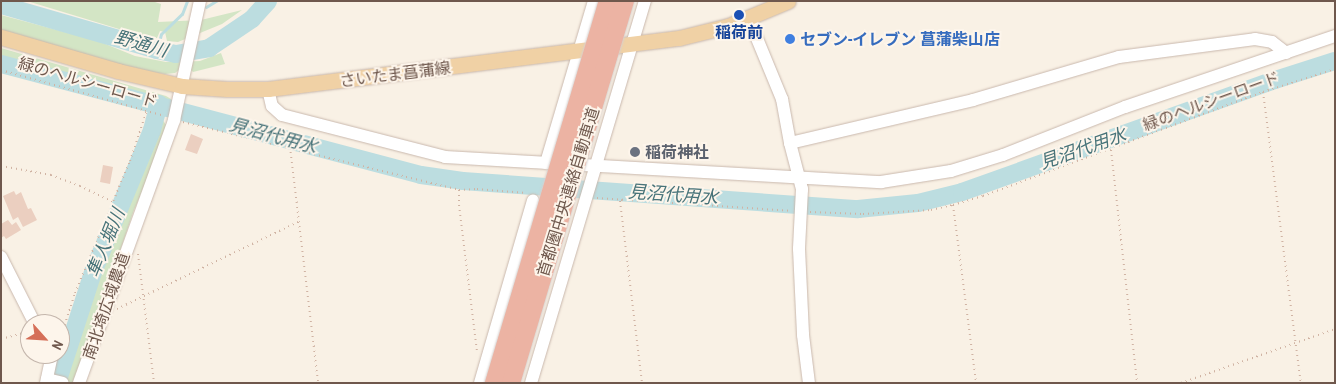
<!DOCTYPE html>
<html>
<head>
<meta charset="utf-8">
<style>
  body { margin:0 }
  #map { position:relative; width:1336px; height:384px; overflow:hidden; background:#f9f1e5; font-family:"Archivo Narrow","Noto Sans JP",sans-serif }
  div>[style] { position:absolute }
  .green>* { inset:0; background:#d3e5c5 }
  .stream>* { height:3px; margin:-1.5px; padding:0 1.5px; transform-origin:1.5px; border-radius:1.5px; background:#bcdde0 }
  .river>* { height:18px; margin:-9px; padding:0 9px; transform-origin:9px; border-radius:9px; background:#bcdde0 }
  .building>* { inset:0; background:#ebcfc0 }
  .path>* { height:2px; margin-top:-1px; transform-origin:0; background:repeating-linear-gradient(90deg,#d0b3a3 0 1px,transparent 0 5px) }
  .roads { filter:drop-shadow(0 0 1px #c9b8ad) drop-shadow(0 0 1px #c9b8ad) }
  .minor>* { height:12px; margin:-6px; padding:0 6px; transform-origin:6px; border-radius:6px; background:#fff }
  .major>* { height:15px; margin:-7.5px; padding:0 7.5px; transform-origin:7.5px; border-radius:7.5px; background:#f0d1a5 }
  .bridges { filter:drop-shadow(0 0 1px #d7d0cd) drop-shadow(0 0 1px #d7d0cd) }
  .highway-bridge>* { height:18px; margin:-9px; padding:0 9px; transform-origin:9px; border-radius:9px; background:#ecb3a3 }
  .dots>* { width:14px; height:14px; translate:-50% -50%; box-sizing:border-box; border:2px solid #fdf5eb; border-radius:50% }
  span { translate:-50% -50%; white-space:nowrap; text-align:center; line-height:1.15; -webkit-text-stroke:4px #fdf5eb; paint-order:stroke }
  .transit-label { font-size:16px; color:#164399; font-weight:700 }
  .shop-label { font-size:16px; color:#366cbe; font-weight:700 }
  .left { translate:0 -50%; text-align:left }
  .street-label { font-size:16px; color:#6f584d }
  .worship-label { font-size:16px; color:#5b616d; font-weight:700 }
  .water-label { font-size:18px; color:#477379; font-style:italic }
  .frame { position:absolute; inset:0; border:2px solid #6f584d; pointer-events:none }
  .north { position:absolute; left:20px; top:314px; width:50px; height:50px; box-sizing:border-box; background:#fdf5eb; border:1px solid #c4b6ac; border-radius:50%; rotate:116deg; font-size:14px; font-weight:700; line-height:20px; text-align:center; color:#6f584d }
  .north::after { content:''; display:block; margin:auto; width:18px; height:22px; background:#d56f58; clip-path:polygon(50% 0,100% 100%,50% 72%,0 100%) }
</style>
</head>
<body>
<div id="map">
  <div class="green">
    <i style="clip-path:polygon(27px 1px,152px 1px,161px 4px,158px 22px,201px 20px,242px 10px,222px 24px,178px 42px,167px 41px,165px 32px,160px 31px,157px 38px,137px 38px,119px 29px)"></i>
    <i style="clip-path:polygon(1px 15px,98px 41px,135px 56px,166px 62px,180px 62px,200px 61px,221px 53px,225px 64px,193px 72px,191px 70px,179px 70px,175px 73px,165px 74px,139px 70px,1px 31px)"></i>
    <i style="clip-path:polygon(1px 48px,166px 96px,171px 99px,172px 103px,1px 57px)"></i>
    <i style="clip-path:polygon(149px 115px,162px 119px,166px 125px,153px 167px,134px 210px,75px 383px,60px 383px,96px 273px,146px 155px,156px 125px,153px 120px,151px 122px,90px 273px,54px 383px,55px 359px,57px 354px,60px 354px,60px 346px,80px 288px,135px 156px)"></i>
  </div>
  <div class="stream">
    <i style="left:206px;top:7px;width:12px;rotate:-31deg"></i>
    <i style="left:157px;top:50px;width:16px;rotate:-76deg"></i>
    <i style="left:161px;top:34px;width:29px;rotate:-44deg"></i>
    <i style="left:182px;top:14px;width:14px;rotate:-69deg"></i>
  </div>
  <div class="river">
    <i style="left:1px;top:5px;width:162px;rotate:16.1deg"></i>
    <i style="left:157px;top:50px;width:19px;rotate:12deg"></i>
    <i style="left:176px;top:54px;width:34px;rotate:-10deg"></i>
    <i style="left:209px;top:48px;width:52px;rotate:-34deg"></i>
    <i style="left:252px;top:19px;width:24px;rotate:-48deg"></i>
    <i style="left:1px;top:64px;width:434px;rotate:14.8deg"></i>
    <i style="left:421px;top:175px;width:42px;rotate:8.1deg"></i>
    <i style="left:463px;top:181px;width:396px;rotate:4.1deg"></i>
    <i style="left:858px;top:209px;width:60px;rotate:-5.7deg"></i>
    <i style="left:918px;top:203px;width:45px;rotate:-14deg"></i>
    <i style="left:962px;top:192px;width:332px;rotate:-19.7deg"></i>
    <i style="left:1275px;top:80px;width:63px;rotate:-17.6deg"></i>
    <i style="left:57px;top:383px;width:117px;rotate:-72deg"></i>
    <i style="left:93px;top:272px;width:154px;rotate:-67.4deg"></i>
    <i style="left:152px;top:130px;width:27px;rotate:-75deg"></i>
  </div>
  <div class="building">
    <i style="clip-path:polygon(191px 134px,203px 139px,197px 154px,185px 150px)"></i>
    <i style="clip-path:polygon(103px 165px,113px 167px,110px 184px,100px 182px)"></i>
    <i style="clip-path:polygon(14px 191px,16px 195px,21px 192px,28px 209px,31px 208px,37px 220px,23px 227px,18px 217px,13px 220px,3px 196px)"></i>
    <i style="clip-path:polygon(8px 220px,12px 225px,16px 222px,21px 230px,6px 239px,4px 236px,1px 238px,1px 224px)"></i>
  </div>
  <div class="path">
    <i style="left:1px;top:70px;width:170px;rotate:15.7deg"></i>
    <i style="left:1263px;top:92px;width:293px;rotate:82.6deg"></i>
    <i style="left:183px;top:122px;width:284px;rotate:13.8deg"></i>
    <i style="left:459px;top:190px;width:18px;rotate:-3deg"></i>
    <i style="left:477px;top:189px;width:50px;rotate:4.6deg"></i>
    <i style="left:290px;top:147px;width:238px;rotate:83.2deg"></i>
    <i style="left:1111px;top:150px;width:234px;rotate:83.6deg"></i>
    <i style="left:1px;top:166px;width:51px;rotate:10.2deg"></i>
    <i style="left:51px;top:175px;width:31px;rotate:21deg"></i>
    <i style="left:80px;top:186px;width:37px;rotate:26deg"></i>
    <i style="left:459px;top:190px;width:15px;rotate:90deg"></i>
    <i style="left:459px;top:205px;width:148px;rotate:83deg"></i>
    <i style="left:597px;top:198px;width:194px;rotate:3.8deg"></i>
    <i style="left:622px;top:200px;width:2px;rotate:153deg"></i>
    <i style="left:620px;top:201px;width:183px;rotate:83.1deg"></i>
    <i style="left:953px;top:205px;width:179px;rotate:82.6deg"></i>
    <i style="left:810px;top:212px;width:53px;rotate:2.2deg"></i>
    <i style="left:863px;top:214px;width:68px;rotate:-3.4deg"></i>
    <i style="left:931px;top:210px;width:23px;rotate:-13deg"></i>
    <i style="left:953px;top:205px;width:31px;rotate:-17deg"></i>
    <i style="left:983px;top:196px;width:299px;rotate:-20.4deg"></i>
    <i style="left:1263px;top:92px;width:76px;rotate:-17.7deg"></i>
    <i style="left:138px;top:254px;width:130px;rotate:82.9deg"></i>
    <i style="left:117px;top:309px;width:201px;rotate:-25.7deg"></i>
    <i style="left:1px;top:339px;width:28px;rotate:-15deg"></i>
    <i style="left:60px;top:339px;width:48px;rotate:-71.9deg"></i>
    <i style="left:75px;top:293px;width:143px;rotate:-67.4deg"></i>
    <i style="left:130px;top:161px;width:54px;rotate:-71.6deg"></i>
    <i style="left:1181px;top:383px;width:163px;rotate:-19.3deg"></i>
  </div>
  <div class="roads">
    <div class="minor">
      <i style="left:749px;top:19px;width:87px;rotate:67.6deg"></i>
      <i style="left:782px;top:99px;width:45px;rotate:79.7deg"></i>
      <i style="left:790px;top:143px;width:48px;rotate:75.4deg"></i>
      <i style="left:802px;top:189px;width:60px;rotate:92.9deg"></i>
      <i style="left:799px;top:249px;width:86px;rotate:87.3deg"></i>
      <i style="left:803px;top:335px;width:48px;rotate:82.9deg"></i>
      <i style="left:268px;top:89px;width:17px;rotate:77deg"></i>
      <i style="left:272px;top:106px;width:13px;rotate:42deg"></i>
      <i style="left:282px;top:115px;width:168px;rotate:14.4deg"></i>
      <i style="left:445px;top:157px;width:437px;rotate:3.3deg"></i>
      <i style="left:881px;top:182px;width:71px;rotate:-8.9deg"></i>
      <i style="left:951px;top:171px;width:54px;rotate:-17.1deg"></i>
      <i style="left:1003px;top:155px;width:131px;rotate:-21.5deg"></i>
      <i style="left:1125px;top:107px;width:222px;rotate:-18.7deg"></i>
      <i style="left:790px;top:143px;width:188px;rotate:-13.2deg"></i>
      <i style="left:973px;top:100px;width:152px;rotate:-16.4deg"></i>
      <i style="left:1119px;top:57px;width:137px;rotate:-7.5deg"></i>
      <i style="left:1255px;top:39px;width:17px;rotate:10deg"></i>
      <i style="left:1272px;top:42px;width:18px;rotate:38deg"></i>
      <i style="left:546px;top:163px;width:169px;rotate:-73.5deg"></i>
      <i style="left:1px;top:257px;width:75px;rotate:63.1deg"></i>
      <i style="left:47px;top:379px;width:16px;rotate:14deg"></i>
      <i style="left:46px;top:383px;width:25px;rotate:-78deg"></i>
      <i style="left:51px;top:359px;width:5px;rotate:-112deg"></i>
      <i style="left:79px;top:383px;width:280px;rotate:-70.1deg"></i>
      <i style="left:174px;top:120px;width:122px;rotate:-77.7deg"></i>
      <i style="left:480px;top:383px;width:190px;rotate:-73.8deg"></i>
      <i style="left:531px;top:383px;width:399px;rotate:-73.4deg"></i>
    </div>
    <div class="major">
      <i style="left:1px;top:37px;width:122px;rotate:16.2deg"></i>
      <i style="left:118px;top:71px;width:66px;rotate:13.2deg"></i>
      <i style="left:182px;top:86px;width:45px;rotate:3.8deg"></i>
      <i style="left:227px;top:89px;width:41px"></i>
      <i style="left:268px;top:89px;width:414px;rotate:-7.1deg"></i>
      <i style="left:679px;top:38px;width:50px;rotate:-13.8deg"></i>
      <i style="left:728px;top:26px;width:65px;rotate:-22.6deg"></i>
    </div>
  </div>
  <div class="bridges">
    <div class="highway-bridge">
      <i style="left:494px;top:383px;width:399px;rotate:-73.4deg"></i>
      <i style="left:511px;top:383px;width:399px;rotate:-73.4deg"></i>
    </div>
  </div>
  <div class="dots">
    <i style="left:739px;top:15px;background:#1a4fb4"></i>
    <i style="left:790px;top:39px;background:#3f7fe0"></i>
    <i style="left:635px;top:152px;background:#6b7280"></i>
  </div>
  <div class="transit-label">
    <span style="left:739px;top:32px">稲荷前</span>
  </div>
  <div class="shop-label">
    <span class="left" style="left:800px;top:39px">セブン-イレブン 菖蒲柴山店</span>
  </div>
  <div class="street-label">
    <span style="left:395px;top:74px;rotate:-7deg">さいたま菖蒲線</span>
    <span style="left:88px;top:82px;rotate:16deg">緑のヘルシーロード</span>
    <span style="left:1211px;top:101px;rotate:-20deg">緑のヘルシーロード</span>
    <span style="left:568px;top:192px;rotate:-73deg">首都圏中央連絡自動車道</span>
    <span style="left:106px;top:306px;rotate:-71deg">南北埼広域農道</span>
  </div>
  <div class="worship-label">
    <span class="left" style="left:645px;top:152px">稲荷神社</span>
  </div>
  <div class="water-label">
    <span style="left:141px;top:44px;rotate:16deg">野通川</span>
    <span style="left:273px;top:136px;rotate:15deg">見沼代用水</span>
    <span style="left:1083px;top:149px;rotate:-19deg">見沼代用水</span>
    <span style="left:673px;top:195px;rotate:4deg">見沼代用水</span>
    <span style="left:106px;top:243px;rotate:-68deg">隼人堀川</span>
  </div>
  <div class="frame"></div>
  <div class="north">N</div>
</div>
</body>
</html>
